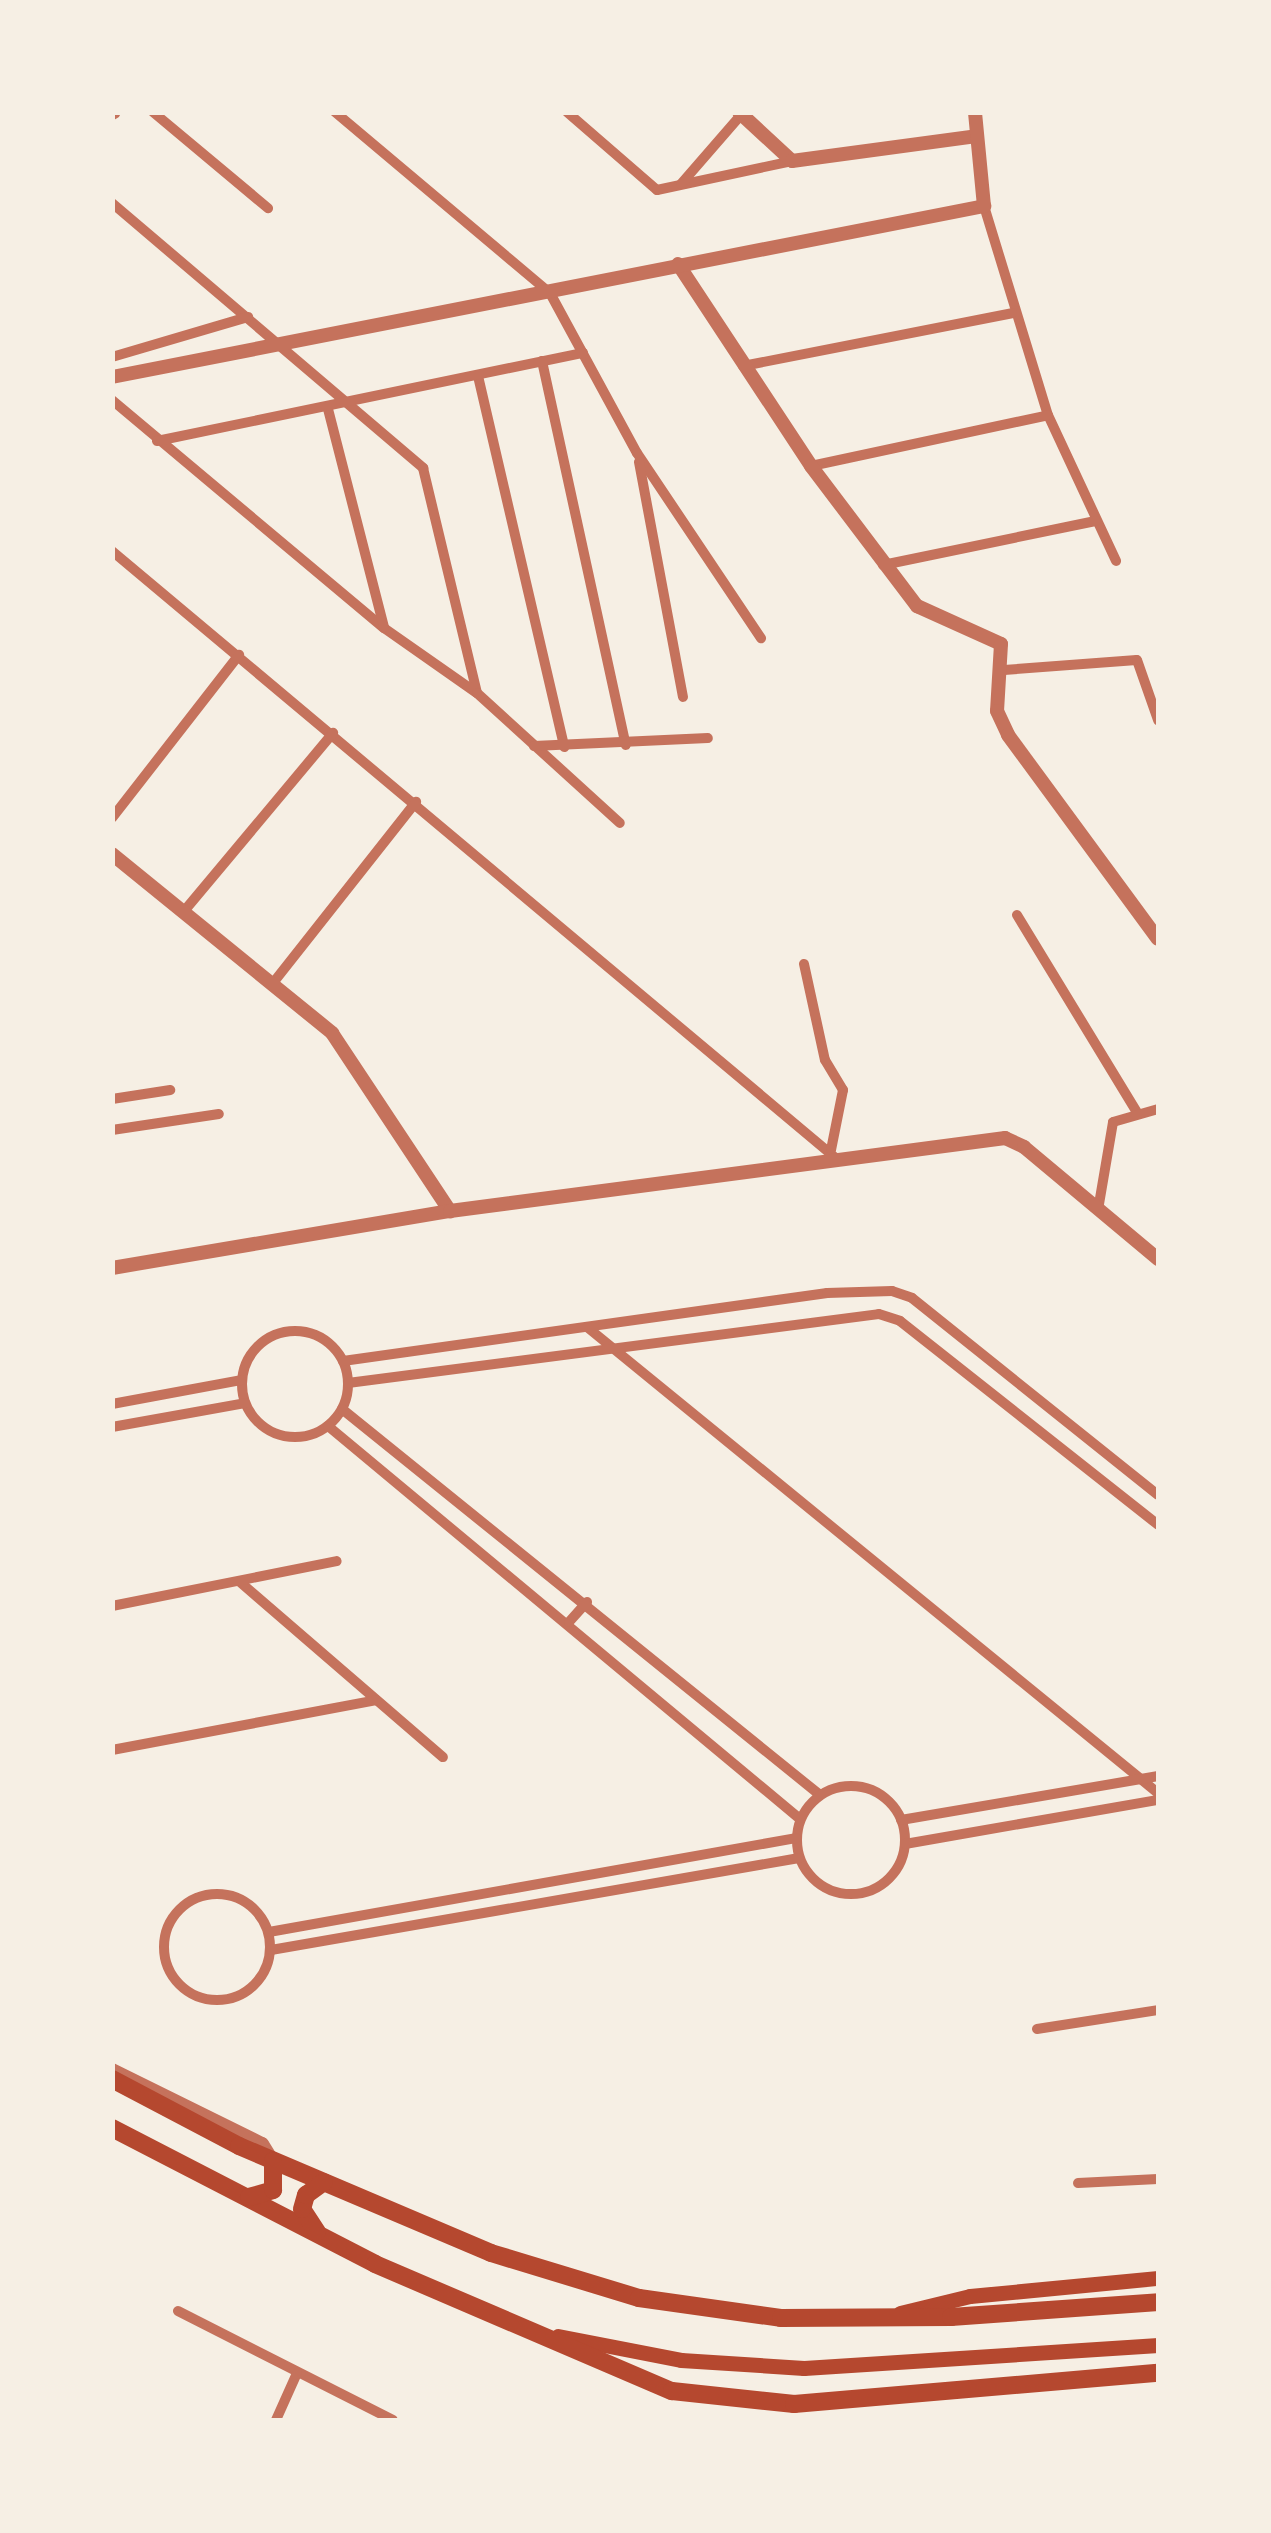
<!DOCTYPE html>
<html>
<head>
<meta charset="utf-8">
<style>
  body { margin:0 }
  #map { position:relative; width:1271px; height:2533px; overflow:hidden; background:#f6efe4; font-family:Manrope,sans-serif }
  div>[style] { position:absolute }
  .minor>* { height:10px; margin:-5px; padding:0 5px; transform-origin:5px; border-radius:5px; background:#c5725c }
  .minor>.ring { margin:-5px; padding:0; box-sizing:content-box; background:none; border:10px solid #c5725c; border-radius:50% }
  .tertiary>* { height:14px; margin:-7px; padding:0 7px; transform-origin:7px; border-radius:7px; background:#c5725c }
  .secondary>* { height:15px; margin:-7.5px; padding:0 7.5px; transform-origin:7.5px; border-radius:7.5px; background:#b5482f }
  .primary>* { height:18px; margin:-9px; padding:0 9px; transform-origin:9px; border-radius:9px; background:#b5482f }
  span { translate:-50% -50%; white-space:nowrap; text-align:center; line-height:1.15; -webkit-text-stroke:8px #f6efe4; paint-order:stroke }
  .frame { position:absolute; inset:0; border:115px solid #f6efe4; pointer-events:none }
</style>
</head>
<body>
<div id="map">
  <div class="minor">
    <i style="left:153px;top:112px;width:150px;rotate:39.9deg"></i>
    <i style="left:335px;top:112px;width:281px;rotate:40.1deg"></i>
    <i style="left:550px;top:293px;width:182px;rotate:61.5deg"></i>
    <i style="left:637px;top:453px;width:223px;rotate:56.2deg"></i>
    <i style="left:567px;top:112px;width:119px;rotate:40.9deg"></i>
    <i style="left:657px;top:190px;width:138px;rotate:-12.1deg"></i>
    <i style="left:681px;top:184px;width:91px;rotate:-49deg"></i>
    <i style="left:112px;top:203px;width:409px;rotate:40.4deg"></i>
    <i style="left:423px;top:468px;width:231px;rotate:76.5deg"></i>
    <i style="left:984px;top:206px;width:219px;rotate:73deg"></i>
    <i style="left:1048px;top:415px;width:161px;rotate:65deg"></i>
    <i style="left:112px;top:357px;width:142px;rotate:-16.4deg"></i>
    <i style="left:542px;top:361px;width:393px;rotate:77.7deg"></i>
    <i style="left:743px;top:366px;width:274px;rotate:-11.1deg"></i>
    <i style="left:478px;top:376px;width:381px;rotate:76.9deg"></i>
    <i style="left:112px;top:400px;width:355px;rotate:40deg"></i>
    <i style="left:384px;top:628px;width:113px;rotate:35deg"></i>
    <i style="left:477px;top:693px;width:193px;rotate:42.3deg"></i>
    <i style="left:328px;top:409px;width:225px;rotate:75.6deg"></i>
    <i style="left:157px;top:441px;width:435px;rotate:-11.7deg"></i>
    <i style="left:639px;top:462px;width:239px;rotate:79.4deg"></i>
    <i style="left:811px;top:466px;width:242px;rotate:-12.1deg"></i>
    <i style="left:112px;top:551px;width:948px;rotate:39.99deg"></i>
    <i style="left:883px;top:565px;width:217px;rotate:-11.7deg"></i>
    <i style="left:1004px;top:670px;width:133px;rotate:-4.3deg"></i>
    <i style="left:1137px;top:660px;width:64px;rotate:70.7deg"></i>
    <i style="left:534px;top:746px;width:174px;rotate:-2.6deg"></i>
    <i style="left:112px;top:818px;width:207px;rotate:-52.1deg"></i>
    <i style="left:185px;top:910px;width:231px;rotate:-50.1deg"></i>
    <i style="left:1017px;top:915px;width:231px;rotate:58.7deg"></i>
    <i style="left:804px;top:964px;width:98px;rotate:77.7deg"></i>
    <i style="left:825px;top:1060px;width:35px;rotate:59deg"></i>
    <i style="left:843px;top:1090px;width:61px;rotate:101.3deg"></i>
    <i style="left:273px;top:983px;width:231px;rotate:-51.7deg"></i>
    <i style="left:112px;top:1099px;width:59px;rotate:-8.8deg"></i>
    <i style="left:112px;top:1130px;width:108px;rotate:-8.5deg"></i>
    <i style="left:1098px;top:1210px;width:89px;rotate:-80.3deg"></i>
    <i style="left:1113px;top:1122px;width:47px;rotate:-16.1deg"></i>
    <i style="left:587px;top:1327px;width:737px;rotate:39.22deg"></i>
    <i class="ring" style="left:242px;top:1331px;width:96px;height:96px"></i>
    <i style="left:343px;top:1361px;width:489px;rotate:-8deg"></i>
    <i style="left:827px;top:1293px;width:65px;rotate:-1.8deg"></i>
    <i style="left:892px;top:1291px;width:21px;rotate:19deg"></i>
    <i style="left:912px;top:1298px;width:315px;rotate:38.7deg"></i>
    <i style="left:348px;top:1383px;width:535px;rotate:-7.4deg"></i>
    <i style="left:879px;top:1314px;width:22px;rotate:18deg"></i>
    <i style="left:900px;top:1321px;width:329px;rotate:38.3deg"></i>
    <i style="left:112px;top:1404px;width:131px;rotate:-10.5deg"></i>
    <i style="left:342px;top:1409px;width:614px;rotate:38.92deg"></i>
    <i style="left:328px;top:1426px;width:614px;rotate:39.78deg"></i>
    <i style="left:112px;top:1427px;width:135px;rotate:-10.2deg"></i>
    <i style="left:240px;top:1582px;width:268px;rotate:40.8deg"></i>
    <i style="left:112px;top:1606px;width:229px;rotate:-11.3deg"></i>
    <i style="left:569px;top:1622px;width:27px;rotate:-48deg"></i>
    <i style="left:112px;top:1750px;width:269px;rotate:-10.7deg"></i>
    <i class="ring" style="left:797px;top:1786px;width:98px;height:98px"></i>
    <i style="left:901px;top:1820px;width:261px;rotate:-9.7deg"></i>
    <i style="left:905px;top:1844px;width:257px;rotate:-9.9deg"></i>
    <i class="ring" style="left:164px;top:1894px;width:96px;height:96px"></i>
    <i style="left:269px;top:1932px;width:535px;rotate:-10.11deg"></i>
    <i style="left:271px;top:1950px;width:536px;rotate:-9.88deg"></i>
    <i style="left:1037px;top:2029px;width:122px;rotate:-8.9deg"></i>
    <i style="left:1078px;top:2183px;width:80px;rotate:-2.9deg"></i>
    <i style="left:178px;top:2311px;width:241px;rotate:26.9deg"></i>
    <i style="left:276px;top:2420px;width:51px;rotate:-65.9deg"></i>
  </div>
  <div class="tertiary">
    <i style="left:739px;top:112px;width:72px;rotate:42.8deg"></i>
    <i style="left:792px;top:161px;width:186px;rotate:-7.7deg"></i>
    <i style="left:112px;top:113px;width:2px;rotate:-27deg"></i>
    <i style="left:678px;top:264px;width:242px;rotate:56.6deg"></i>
    <i style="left:811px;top:466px;width:176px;rotate:52.9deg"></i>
    <i style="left:917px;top:606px;width:92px;rotate:24.3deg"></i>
    <i style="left:1001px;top:644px;width:67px;rotate:93.4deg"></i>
    <i style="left:997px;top:711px;width:26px;rotate:65deg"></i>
    <i style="left:1008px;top:735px;width:253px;rotate:53.7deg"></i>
    <i style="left:112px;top:377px;width:889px;rotate:-11.09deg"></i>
    <i style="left:984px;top:206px;width:94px;rotate:-95.5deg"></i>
    <i style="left:112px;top:854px;width:284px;rotate:39.1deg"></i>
    <i style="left:332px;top:1033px;width:214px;rotate:56.5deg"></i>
    <i style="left:112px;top:1268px;width:343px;rotate:-9.6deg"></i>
    <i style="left:450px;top:1211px;width:560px;rotate:-7.49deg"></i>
    <i style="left:1005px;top:1138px;width:21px;rotate:25deg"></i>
    <i style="left:1024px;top:1147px;width:175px;rotate:39.9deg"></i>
    <i style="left:112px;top:2070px;width:167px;rotate:26.3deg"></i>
    <i style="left:262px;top:2144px;width:19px;rotate:58deg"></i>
  </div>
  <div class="secondary">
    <i style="left:900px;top:2313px;width:72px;rotate:-13.7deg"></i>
    <i style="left:970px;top:2296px;width:189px;rotate:-5.5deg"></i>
    <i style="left:558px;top:2336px;width:125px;rotate:11deg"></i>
    <i style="left:681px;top:2360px;width:123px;rotate:3.7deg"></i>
    <i style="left:804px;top:2368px;width:355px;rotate:-3.7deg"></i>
  </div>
  <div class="primary">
    <i style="left:112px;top:2079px;width:144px;rotate:27.8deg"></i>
    <i style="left:239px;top:2146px;width:274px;rotate:23deg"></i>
    <i style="left:491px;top:2253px;width:155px;rotate:16.9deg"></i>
    <i style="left:639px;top:2298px;width:143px;rotate:8deg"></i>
    <i style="left:781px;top:2318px;width:170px;rotate:-0.3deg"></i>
    <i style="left:951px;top:2317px;width:208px;rotate:-4.1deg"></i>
    <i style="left:112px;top:2128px;width:296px;rotate:27.3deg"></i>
    <i style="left:375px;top:2264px;width:323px;rotate:23.2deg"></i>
    <i style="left:672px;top:2391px;width:123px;rotate:6.1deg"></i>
    <i style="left:794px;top:2404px;width:365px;rotate:-4.9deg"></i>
    <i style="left:249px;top:2197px;width:25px;rotate:-16deg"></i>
    <i style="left:273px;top:2190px;width:29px;rotate:-90deg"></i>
    <i style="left:317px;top:2232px;width:27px;rotate:-123deg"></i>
    <i style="left:302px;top:2209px;width:15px;rotate:-74deg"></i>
    <i style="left:306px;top:2195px;width:22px;rotate:-36deg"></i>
  </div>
  <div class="frame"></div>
</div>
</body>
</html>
